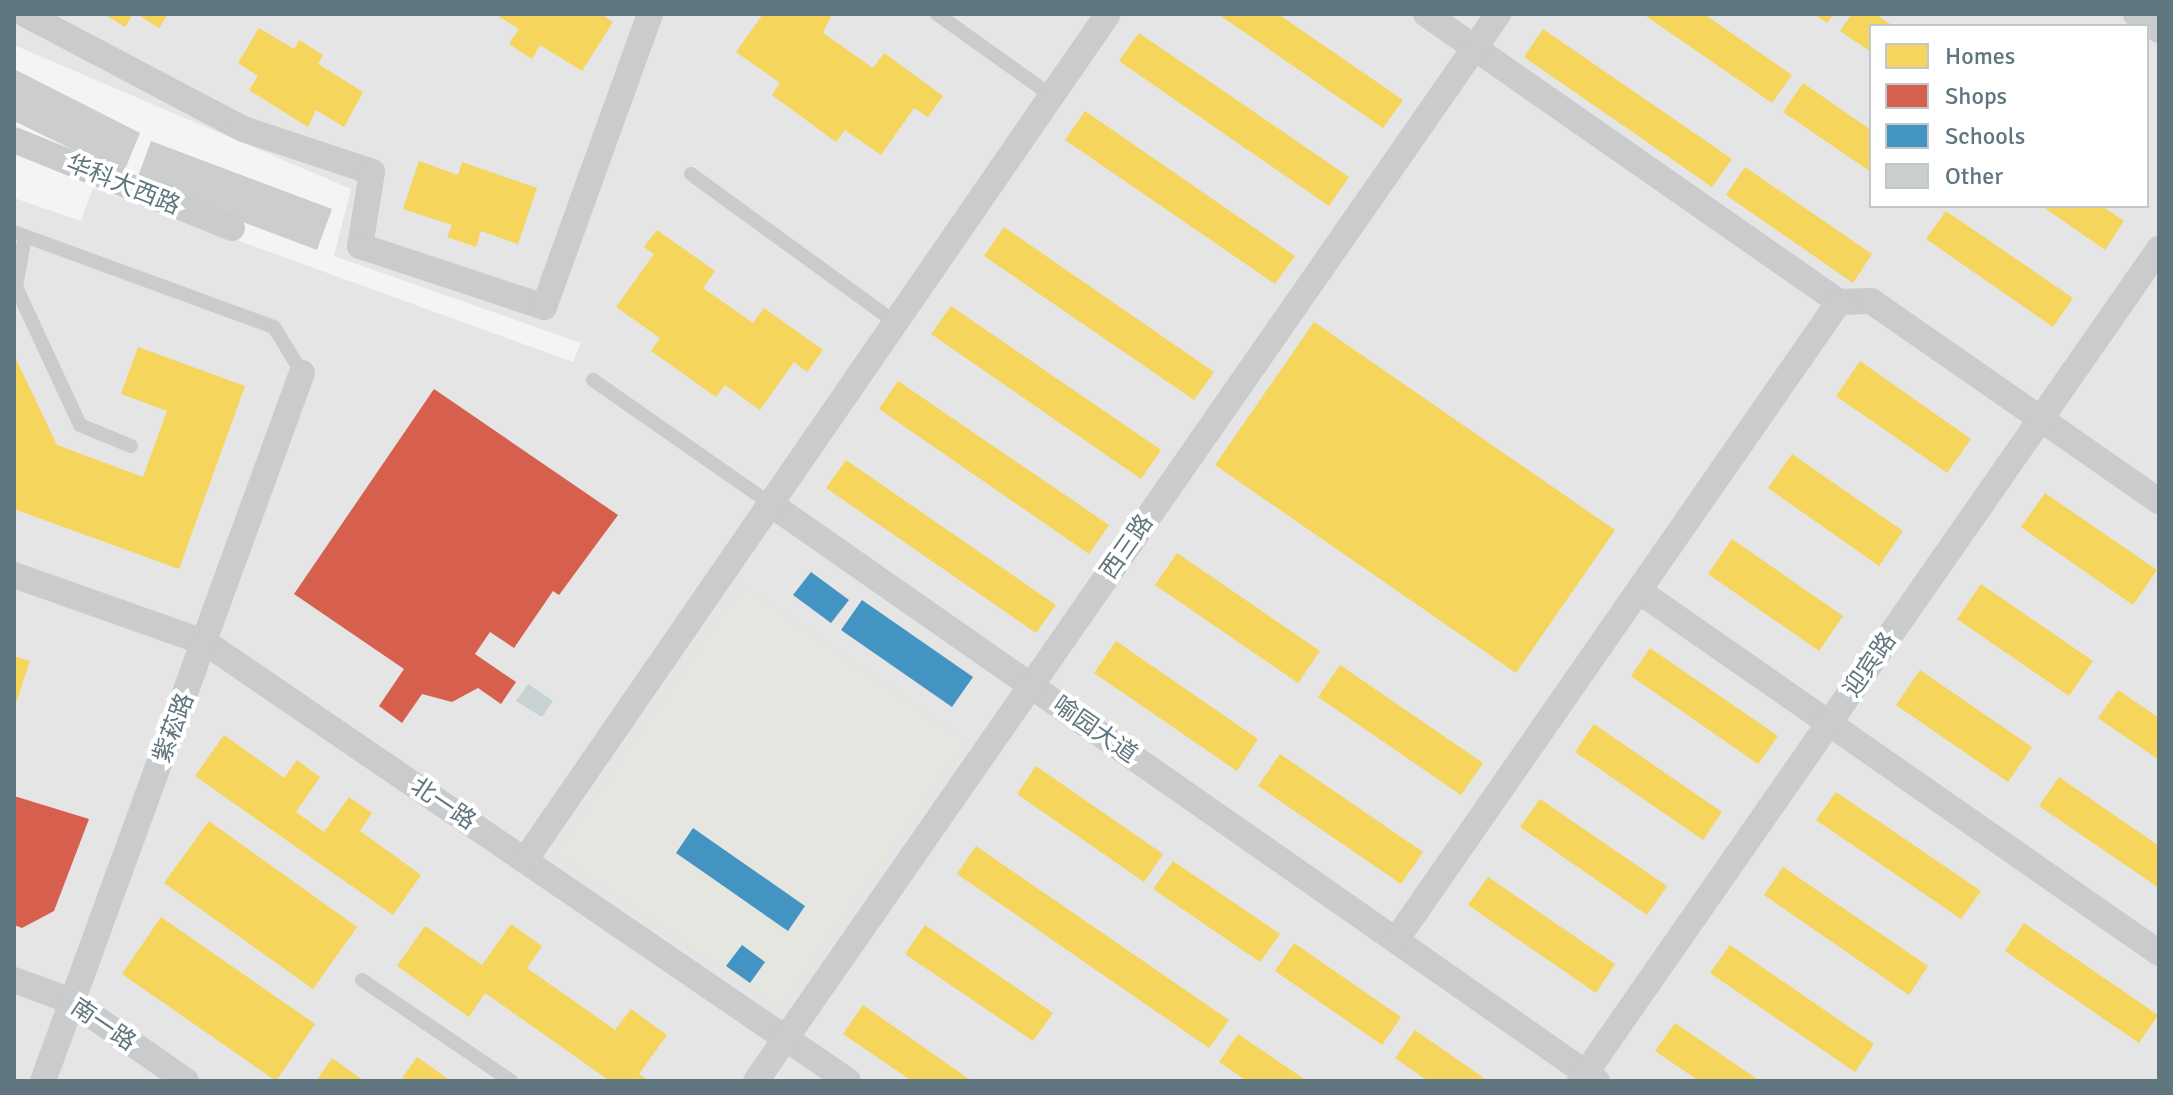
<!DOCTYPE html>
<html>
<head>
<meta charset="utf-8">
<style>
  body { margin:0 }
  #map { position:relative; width:2173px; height:1095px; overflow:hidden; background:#f4f4f2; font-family:Signika,"Noto Sans SC",sans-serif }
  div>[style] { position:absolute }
  .built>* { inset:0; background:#e4e5e4 }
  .green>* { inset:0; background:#e4e6df }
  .water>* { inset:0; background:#c7d2d3 }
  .homes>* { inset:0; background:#f6d55c }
  .shops>* { inset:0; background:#d6604d }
  .schools>* { inset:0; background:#4393c3 }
  .building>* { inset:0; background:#cbcecd }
  .service>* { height:14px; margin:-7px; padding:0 7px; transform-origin:7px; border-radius:7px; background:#cacbcc }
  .minor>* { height:26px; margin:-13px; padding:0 13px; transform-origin:13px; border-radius:13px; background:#cacbcc }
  span { translate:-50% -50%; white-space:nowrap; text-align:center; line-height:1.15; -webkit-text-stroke:8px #fff; paint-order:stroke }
  .street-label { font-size:24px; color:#5f767e }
  .frame { position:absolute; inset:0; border:16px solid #5f767e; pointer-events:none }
  .legend { position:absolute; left:1869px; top:24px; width:280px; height:184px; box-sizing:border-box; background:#fff; border:2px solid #bfc8cb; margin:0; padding:10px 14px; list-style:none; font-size:24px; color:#5f767e }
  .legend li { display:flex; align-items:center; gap:16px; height:40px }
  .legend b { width:40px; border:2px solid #bfc8cb }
</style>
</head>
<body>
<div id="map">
  <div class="built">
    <i style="clip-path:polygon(evenodd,14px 14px,2159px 14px,2159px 1081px,14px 1081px,14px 198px,81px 221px,93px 188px,573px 362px,581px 343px,334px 256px,351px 189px,14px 45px,14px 14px,1871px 26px,2147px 26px,2147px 206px,1871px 206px,1871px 26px)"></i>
  </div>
  <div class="green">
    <i style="clip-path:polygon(742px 585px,967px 742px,779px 1010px,555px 853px)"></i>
  </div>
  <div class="water">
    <i style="clip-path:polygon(528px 684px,553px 701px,542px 717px,516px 701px)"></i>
  </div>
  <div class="homes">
    <i style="clip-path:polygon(104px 14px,133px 14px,125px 27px)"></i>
    <i style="clip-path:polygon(137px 14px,168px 14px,159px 28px)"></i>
    <i style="clip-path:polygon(495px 14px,601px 14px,613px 22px,582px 71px,540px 45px,532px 59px,509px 44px,519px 29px)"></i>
    <i style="clip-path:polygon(763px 14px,832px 14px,823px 33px,873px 68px,884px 53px,943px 96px,928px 117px,914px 108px,881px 155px,845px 130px,836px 142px,772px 95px,780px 83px,736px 52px)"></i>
    <i style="clip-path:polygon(1218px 14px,1278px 14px,1403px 100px,1383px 128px)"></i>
    <i style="clip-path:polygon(1643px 14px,1704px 14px,1792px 75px,1772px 103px)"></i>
    <i style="clip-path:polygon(1814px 14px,1834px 14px,1827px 23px)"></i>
    <i style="clip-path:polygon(1852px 14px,1876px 14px,1893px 26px,1871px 26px,1871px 52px,1840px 31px)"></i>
    <i style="clip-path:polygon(259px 28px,294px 49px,299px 40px,323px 55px,318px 64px,363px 92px,344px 127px,316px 110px,308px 127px,249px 90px,258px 76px,238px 63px)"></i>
    <i style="clip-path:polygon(1543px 29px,1732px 159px,1712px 187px,1524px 57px)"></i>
    <i style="clip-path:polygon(1139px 33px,1349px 177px,1329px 206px,1119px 61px)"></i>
    <i style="clip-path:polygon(1803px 83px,1871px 130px,1871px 172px,1783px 112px)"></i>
    <i style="clip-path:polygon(1085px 111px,1295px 256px,1275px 284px,1065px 140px)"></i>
    <i style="clip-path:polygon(419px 161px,458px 175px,462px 162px,537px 188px,518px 244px,481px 231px,476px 247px,447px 237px,452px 225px,403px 209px)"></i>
    <i style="clip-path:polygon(1745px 167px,1872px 254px,1853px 283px,1726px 195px)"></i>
    <i style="clip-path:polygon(2042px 206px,2102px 206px,2124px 221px,2105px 250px)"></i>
    <i style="clip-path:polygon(1946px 211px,2073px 298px,2053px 327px,1926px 239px)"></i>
    <i style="clip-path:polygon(1004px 227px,1214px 372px,1194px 400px,984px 256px)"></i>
    <i style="clip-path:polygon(657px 230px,715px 271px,703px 288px,753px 323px,764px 308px,823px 350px,807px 372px,794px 362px,760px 410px,725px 385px,716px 397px,651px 351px,660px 338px,616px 307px,654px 254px,644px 247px)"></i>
    <i style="clip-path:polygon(951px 306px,1161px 450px,1141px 479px,931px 334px)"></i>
    <i style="clip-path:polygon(1314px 322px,1615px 530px,1516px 673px,1215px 465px)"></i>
    <i style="clip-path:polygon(138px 347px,245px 386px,179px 569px,14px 509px,14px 355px,57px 445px,143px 477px,167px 411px,121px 394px)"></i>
    <i style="clip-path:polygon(1860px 361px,1971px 439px,1947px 473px,1836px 396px)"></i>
    <i style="clip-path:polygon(898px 381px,1109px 525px,1089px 554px,879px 409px)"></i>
    <i style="clip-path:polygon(1792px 454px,1903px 531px,1879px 566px,1768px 488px)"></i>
    <i style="clip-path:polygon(846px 460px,1056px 605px,1036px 633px,826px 488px)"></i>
    <i style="clip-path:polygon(2045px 493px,2157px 570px,2133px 605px,2021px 527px)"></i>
    <i style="clip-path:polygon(1732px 539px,1843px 616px,1819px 651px,1708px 574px)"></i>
    <i style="clip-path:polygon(1177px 553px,1320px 651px,1298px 683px,1155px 585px)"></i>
    <i style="clip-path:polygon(1981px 584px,2093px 661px,2069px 696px,1957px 619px)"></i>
    <i style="clip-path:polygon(1116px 641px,1258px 739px,1237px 771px,1094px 673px)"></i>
    <i style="clip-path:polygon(1650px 648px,1778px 736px,1758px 764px,1631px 676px)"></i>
    <i style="clip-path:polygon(14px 656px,30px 661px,15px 706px,14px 706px)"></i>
    <i style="clip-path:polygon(1340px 665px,1483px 763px,1461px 795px,1318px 697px)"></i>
    <i style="clip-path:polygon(1920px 670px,2032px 747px,2008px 782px,1896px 705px)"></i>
    <i style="clip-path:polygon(2118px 690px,2159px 718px,2159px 760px,2098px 718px)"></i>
    <i style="clip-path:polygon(1594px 724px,1722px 812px,1703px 840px,1575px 752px)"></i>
    <i style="clip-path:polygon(224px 735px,284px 778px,297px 760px,320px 777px,296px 812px,324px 832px,349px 797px,372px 813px,360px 831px,421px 875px,393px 915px,195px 776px)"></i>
    <i style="clip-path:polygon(1280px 754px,1423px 852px,1401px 884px,1258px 786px)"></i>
    <i style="clip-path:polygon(1036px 766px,1163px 854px,1144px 882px,1017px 794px)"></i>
    <i style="clip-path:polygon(2059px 777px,2159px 846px,2159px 888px,2039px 806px)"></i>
    <i style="clip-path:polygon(1836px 792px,1981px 891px,1961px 919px,1816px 820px)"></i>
    <i style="clip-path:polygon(1540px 799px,1667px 886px,1647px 915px,1520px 827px)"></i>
    <i style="clip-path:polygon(209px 821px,357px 927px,313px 989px,164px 883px)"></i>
    <i style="clip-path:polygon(976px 846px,1229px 1020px,1209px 1048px,957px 874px)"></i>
    <i style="clip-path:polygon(1173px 861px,1280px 934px,1260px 962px,1153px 889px)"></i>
    <i style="clip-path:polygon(1783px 867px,1928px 966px,1909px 995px,1764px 895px)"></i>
    <i style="clip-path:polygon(1488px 877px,1615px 964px,1596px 993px,1468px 905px)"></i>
    <i style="clip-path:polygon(161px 917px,315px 1024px,276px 1081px,122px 974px)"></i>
    <i style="clip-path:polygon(2024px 923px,2158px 1015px,2139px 1043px,2005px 951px)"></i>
    <i style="clip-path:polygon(511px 924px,542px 946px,527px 968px,615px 1030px,631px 1009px,667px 1035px,639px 1074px,649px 1081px,610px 1081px,485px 993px,469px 1017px,397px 966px,425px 926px,482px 965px)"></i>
    <i style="clip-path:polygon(925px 925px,1053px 1013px,1033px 1041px,905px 954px)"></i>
    <i style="clip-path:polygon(1294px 943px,1401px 1017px,1382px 1045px,1275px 971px)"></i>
    <i style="clip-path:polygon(1730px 945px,1874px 1044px,1855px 1072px,1710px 973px)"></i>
    <i style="clip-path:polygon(863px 1005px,972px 1081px,912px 1081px,843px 1034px)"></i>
    <i style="clip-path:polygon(1675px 1023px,1760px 1081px,1699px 1081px,1655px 1051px)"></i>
    <i style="clip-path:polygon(1415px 1030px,1488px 1081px,1428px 1081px,1395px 1058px)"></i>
    <i style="clip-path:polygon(1238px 1034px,1307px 1081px,1247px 1081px,1219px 1062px)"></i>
    <i style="clip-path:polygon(417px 1057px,448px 1079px,446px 1081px,400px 1081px)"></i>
    <i style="clip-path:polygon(332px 1058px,364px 1081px,316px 1081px)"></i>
  </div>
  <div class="shops">
    <i style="clip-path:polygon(434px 389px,618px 515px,559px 595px,553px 591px,514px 648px,490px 632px,475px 654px,516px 682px,501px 704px,478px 688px,452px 702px,422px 694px,402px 723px,379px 706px,404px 669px,294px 594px)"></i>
    <i style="clip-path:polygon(14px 796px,89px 819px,54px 911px,22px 928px,14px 925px)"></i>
  </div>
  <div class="schools">
    <i style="clip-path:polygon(811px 572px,849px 600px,831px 623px,793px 595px)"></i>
    <i style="clip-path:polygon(862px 600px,973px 677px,952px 707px,841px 630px)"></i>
    <i style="clip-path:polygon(693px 828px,805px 906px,788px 931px,676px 853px)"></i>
    <i style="clip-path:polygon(742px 945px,765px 962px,750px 983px,726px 966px)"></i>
  </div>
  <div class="building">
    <i style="clip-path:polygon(14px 69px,140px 133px,123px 174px,14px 121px)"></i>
    <i style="clip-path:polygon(151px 141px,332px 209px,317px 250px,136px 182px)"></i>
  </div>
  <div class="service">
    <i style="left:937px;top:14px;width:141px;rotate:35.5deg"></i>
    <i style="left:691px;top:174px;width:253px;rotate:36deg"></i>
    <i style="left:14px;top:232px;width:277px;rotate:20.1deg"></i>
    <i style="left:274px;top:327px;width:54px;rotate:58.7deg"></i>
    <i style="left:25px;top:236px;width:52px;rotate:100deg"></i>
    <i style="left:16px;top:287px;width:152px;rotate:65.1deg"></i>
    <i style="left:80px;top:425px;width:55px;rotate:22.4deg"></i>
    <i style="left:593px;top:380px;width:218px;rotate:34.9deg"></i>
    <i style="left:362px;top:980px;width:180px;rotate:34.1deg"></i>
  </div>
  <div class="minor">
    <i style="left:25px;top:14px;width:246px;rotate:27.8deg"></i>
    <i style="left:243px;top:129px;width:136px;rotate:18.4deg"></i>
    <i style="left:372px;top:172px;width:75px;rotate:99.2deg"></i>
    <i style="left:360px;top:246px;width:194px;rotate:18.3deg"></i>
    <i style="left:544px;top:307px;width:312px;rotate:-70.1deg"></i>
    <i style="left:1426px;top:14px;width:504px;rotate:34.89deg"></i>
    <i style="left:1839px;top:302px;width:32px;rotate:-2deg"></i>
    <i style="left:1871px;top:301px;width:351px;rotate:34.8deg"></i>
    <i style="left:2136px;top:14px;width:28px;rotate:35deg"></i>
    <i style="left:14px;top:140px;width:235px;rotate:22deg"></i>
    <i style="left:772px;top:505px;width:1006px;rotate:34.92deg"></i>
    <i style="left:14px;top:575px;width:204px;rotate:19.5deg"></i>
    <i style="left:206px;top:643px;width:777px;rotate:34.3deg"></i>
    <i style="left:1639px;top:591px;width:634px;rotate:34.84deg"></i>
    <i style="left:525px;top:860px;width:1027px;rotate:-55.43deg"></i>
    <i style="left:1396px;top:940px;width:777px;rotate:-55.23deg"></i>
    <i style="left:14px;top:980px;width:61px;rotate:20.2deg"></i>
    <i style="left:71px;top:1001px;width:140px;rotate:34.8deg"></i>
    <i style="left:43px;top:1081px;width:754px;rotate:-69.91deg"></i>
    <i style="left:756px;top:1081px;width:1300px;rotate:-55.18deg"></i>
    <i style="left:1580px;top:1081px;width:1014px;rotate:-55.17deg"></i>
  </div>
  <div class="street-label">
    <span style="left:123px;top:185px;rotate:22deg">华科大西路</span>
    <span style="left:1127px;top:547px;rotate:-55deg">西三路</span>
    <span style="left:1870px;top:665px;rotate:-55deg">迎宾路</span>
    <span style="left:174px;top:728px;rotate:-69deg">紫菘路</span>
    <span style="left:1095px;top:730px;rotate:35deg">喻园大道</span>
    <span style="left:443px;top:804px;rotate:34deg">北一路</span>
    <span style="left:103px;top:1025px;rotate:34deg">南一路</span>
  </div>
  <div class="frame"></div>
  <ul class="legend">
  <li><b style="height:22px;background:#f6d55c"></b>Homes</li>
  <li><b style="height:22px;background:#d6604d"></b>Shops</li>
  <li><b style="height:22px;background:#4393c3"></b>Schools</li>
  <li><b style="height:22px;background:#cbcecd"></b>Other</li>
  </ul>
</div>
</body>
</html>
